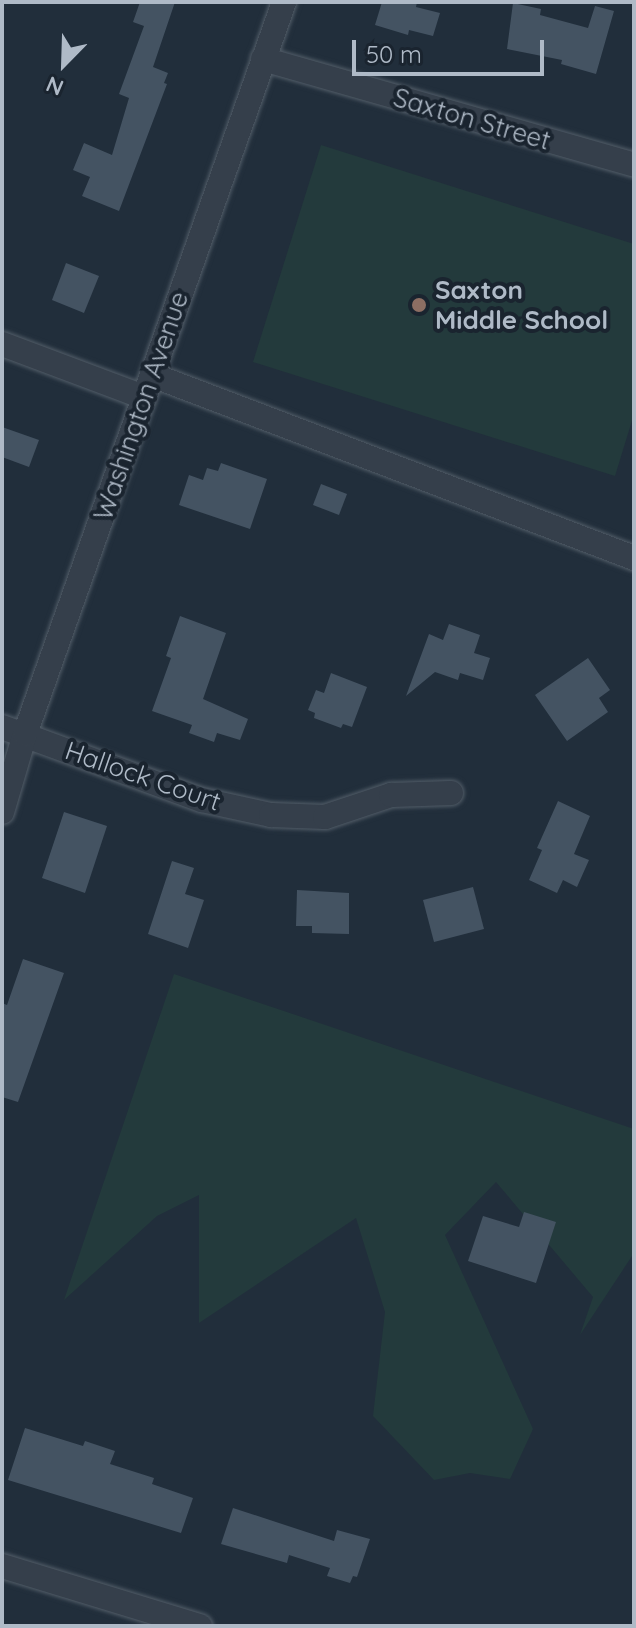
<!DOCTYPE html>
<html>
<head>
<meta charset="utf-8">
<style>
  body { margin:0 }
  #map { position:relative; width:636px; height:1628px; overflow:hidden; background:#212e3b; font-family:Quicksand,sans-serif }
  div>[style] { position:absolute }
  .green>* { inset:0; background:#233a3c }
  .building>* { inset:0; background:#445362 }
  .roads { filter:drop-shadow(0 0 2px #525d68) drop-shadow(0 0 2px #525d68) }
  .minor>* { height:24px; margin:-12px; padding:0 12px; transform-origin:12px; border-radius:12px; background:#353f4b }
  .dots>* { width:22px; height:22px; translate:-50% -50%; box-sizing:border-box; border:4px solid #1a242f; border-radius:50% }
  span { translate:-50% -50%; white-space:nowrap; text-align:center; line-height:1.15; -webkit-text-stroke:8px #1a242f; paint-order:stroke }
  .street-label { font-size:26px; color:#afbac7 }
  .poi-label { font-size:26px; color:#afbac7; font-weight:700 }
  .left { translate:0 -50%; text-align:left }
  .frame { position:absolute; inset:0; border:4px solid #afbac7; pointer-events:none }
  .north { position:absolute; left:24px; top:24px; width:80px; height:80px; -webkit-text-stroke:6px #1a242f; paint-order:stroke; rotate:203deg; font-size:22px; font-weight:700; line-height:32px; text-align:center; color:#afbac7 }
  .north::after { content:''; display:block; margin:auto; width:28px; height:36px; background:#afbac7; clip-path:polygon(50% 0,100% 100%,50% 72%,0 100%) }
  .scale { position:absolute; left:352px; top:40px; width:192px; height:36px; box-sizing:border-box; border:4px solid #afbac7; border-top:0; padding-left:10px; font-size:24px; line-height:28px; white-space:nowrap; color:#afbac7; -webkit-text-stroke:6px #1a242f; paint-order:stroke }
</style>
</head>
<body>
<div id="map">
  <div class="green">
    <i style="clip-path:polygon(321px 145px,634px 244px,634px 414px,615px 476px,253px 362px)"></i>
    <i style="clip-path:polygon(174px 974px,634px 1129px,634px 1253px,580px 1335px,593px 1297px,496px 1182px,445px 1235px,533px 1429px,510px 1479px,470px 1473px,434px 1480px,373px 1416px,385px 1312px,356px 1218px,199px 1323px,199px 1195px,157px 1216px,64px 1300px)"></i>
  </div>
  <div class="building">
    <i style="clip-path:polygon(140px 2px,175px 2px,153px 67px,168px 73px,164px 83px,167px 84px,119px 211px,82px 196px,90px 177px,73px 170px,84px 143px,112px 155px,129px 98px,119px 94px,144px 26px,133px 22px)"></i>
    <i style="clip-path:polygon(382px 2px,417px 2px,416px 7px,440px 13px,433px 36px,409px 30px,408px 35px,375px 25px)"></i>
    <i style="clip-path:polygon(513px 3px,541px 9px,540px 15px,588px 28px,595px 6px,614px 11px,596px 74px,561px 64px,562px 60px,507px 49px)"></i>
    <i style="clip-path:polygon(66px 263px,99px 276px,84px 313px,52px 300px)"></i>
    <i style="clip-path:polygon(2px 427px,39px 440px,29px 467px,2px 457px)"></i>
    <i style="clip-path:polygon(221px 463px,267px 479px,250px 529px,179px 505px,189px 475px,203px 480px,207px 468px,218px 471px)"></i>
    <i style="clip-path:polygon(321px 484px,347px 494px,339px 515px,313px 505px)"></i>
    <i style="clip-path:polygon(180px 616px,226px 633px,203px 699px,248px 719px,240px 740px,217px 733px,214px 742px,189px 733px,192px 725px,152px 711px,171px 658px,166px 656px)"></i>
    <i style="clip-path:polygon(449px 624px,480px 635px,474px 653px,490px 658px,483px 680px,460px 673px,458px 680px,435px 672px,406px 696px,429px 634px,443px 640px)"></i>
    <i style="clip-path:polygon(588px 658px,610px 690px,599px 698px,608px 712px,567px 741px,535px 695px)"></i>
    <i style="clip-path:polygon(331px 673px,367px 687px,352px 727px,343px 724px,341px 728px,314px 718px,315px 713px,308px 710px,316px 690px,324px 693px)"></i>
    <i style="clip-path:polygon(558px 801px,590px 816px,574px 854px,589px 860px,577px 887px,563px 880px,557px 893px,529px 880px,542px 850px,537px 848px)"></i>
    <i style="clip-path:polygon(64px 812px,107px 826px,85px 893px,42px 878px)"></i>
    <i style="clip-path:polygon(172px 861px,194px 868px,185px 894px,204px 900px,188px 948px,148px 934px)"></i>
    <i style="clip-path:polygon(473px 887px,484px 929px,434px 942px,423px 900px)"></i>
    <i style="clip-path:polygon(297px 890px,349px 893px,349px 934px,312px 933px,312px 926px,296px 926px)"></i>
    <i style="clip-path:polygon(23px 959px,64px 973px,18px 1102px,2px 1097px,2px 1003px,7px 1005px)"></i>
    <i style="clip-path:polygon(524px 1212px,556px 1222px,536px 1283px,468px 1261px,483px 1216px,519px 1227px)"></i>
    <i style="clip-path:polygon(25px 1428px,83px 1446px,85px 1441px,115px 1451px,110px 1464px,154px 1478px,152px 1484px,193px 1498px,181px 1533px,8px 1480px)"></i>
    <i style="clip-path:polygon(233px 1508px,334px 1541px,337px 1530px,370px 1539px,357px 1577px,353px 1576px,350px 1583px,327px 1576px,330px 1568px,289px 1555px,287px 1563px,221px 1544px)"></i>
  </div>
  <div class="roads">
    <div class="minor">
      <i style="left:263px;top:59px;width:386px;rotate:15.9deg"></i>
      <i style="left:2px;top:344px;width:152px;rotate:20.5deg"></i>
      <i style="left:152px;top:375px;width:516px;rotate:20.79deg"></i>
      <i style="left:2px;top:727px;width:213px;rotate:20.1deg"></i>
      <i style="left:202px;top:800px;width:71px;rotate:12.3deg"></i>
      <i style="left:271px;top:815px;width:54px;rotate:2.1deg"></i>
      <i style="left:325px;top:817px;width:70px;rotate:-18.4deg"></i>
      <i style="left:391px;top:795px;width:60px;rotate:-1.9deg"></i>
      <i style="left:2px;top:812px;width:81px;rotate:-73.6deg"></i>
      <i style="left:25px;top:734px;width:776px;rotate:-70.51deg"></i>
      <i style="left:2px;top:1566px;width:207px;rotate:16.9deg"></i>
    </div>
  </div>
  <div class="dots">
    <i style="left:419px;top:305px;background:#8d6e63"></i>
  </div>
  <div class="street-label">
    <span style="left:472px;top:119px;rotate:16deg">Saxton Street</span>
    <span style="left:141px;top:406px;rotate:-71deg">Washington Avenue</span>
    <span style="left:143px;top:776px;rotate:19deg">Hallock Court</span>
  </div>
  <div class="poi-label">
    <span class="left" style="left:435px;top:305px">Saxton<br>Middle School</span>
  </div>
  <div class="frame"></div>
  <div class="north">N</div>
  <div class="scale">50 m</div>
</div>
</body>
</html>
